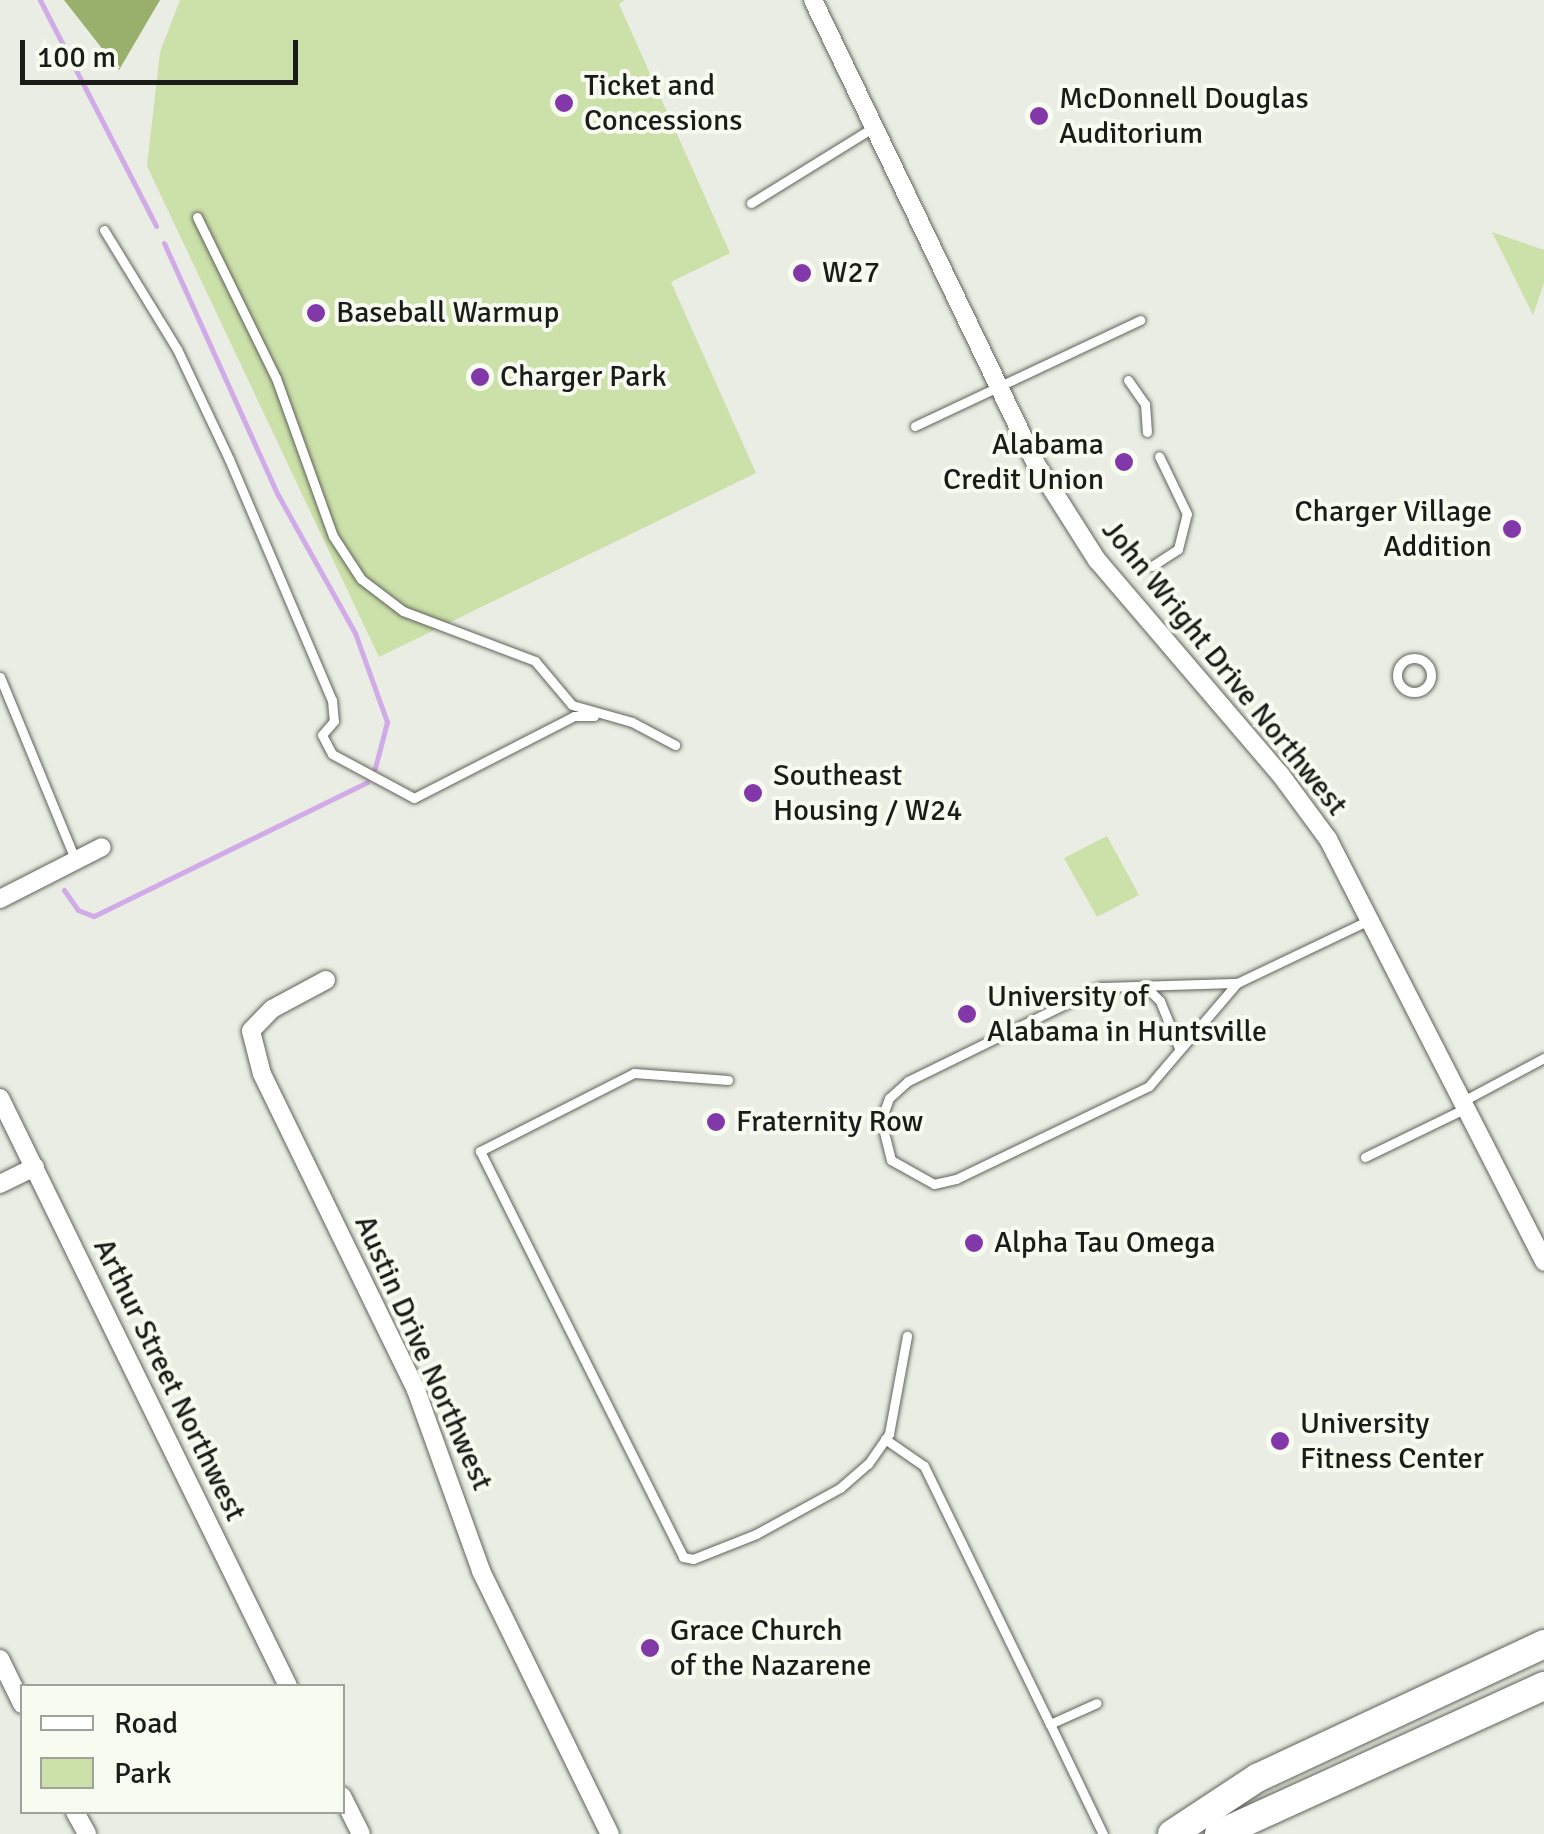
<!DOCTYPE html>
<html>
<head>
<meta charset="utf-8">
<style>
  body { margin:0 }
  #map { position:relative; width:1544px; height:1834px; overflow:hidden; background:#e9ede3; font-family:Signika,sans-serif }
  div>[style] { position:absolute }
  .green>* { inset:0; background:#cce0a9 }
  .forest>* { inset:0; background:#99b06d }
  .stream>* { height:5px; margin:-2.5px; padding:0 2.5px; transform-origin:2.5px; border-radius:2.5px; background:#d1abe8 }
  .roads { filter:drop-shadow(0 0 2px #5f635a) drop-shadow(0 0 2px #5f635a) }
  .lane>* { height:9px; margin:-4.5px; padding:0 4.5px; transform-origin:4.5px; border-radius:4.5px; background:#fff }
  .lane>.ring { margin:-4.5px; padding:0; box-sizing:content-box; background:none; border:9px solid #fff; border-radius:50% }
  .street>* { height:18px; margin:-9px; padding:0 9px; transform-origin:9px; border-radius:9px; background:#fff }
  .secondary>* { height:28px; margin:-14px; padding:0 14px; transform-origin:14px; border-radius:14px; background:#fff }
  .dots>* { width:28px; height:28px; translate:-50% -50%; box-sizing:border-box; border:5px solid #f7fbf0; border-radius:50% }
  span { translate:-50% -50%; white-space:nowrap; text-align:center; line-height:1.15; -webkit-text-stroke:8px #f7fbf0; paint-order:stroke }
  .poi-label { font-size:30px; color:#1b1c19 }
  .left { translate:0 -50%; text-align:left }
  .right { translate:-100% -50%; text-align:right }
  .street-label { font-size:30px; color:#1b1c19 }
  .legend { position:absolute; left:20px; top:1684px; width:325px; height:130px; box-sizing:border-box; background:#f7fbf0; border:2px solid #9fa29a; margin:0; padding:12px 18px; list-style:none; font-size:30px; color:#1b1c19 }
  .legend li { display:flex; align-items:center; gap:20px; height:50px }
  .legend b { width:50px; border:2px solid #9fa29a }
  .scale { position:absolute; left:20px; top:40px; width:278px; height:45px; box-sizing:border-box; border:5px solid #1b1c19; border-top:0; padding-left:12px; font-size:30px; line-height:35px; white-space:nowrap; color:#1b1c19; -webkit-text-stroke:8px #f7fbf0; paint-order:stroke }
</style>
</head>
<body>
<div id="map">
  <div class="green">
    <i style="clip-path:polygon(180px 0,625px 0,619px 4px,730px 253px,671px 282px,756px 473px,379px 657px,147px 166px,160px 52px)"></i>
    <i style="clip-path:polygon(1492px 232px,1544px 250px,1544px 283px,1533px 315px)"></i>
    <i style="clip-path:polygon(1107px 836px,1139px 895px,1097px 917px,1064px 858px)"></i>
  </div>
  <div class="forest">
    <i style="clip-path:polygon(64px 0,160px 0,119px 70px)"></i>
  </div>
  <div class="stream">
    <i style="left:40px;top:0;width:254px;rotate:62.8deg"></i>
    <i style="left:164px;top:243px;width:277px;rotate:65.7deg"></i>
    <i style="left:278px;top:495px;width:158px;rotate:60.8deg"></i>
    <i style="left:355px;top:633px;width:95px;rotate:70.2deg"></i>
    <i style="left:387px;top:722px;width:48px;rotate:104.6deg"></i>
    <i style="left:64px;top:890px;width:24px;rotate:55deg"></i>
    <i style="left:78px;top:910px;width:17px;rotate:21deg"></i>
    <i style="left:94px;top:916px;width:304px;rotate:-26.1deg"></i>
  </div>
  <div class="roads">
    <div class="lane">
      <i style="left:751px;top:203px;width:145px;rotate:-31.7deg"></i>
      <i style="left:197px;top:217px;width:179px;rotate:63.9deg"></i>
      <i style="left:276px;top:378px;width:168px;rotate:70.2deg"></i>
      <i style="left:333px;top:536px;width:51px;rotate:56.9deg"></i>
      <i style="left:361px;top:579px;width:53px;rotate:37.3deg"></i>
      <i style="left:403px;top:611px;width:141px;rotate:20.7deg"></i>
      <i style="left:535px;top:661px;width:57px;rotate:49.9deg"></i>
      <i style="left:572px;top:705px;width:62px;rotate:15.8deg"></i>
      <i style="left:632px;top:722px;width:49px;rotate:28.1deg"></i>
      <i style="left:104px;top:230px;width:140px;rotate:58.5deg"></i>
      <i style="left:177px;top:349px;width:122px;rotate:64.7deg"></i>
      <i style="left:229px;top:459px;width:262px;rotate:66.9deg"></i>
      <i style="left:332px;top:700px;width:21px;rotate:85deg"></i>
      <i style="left:334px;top:721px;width:18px;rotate:131deg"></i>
      <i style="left:322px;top:735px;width:21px;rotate:62deg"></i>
      <i style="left:332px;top:754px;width:93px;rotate:28.2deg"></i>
      <i style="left:414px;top:798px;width:180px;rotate:-27.1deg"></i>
      <i style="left:574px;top:716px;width:20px"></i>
      <i style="left:1128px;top:380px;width:29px;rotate:55deg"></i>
      <i style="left:1145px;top:404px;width:28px;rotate:86deg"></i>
      <i style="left:915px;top:426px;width:249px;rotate:-25.2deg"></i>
      <i style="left:1152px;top:566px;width:31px;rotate:-33deg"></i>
      <i style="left:1178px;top:549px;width:36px;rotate:-76deg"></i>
      <i style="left:1187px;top:514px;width:64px;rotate:-115.8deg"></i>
      <i class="ring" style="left:1397px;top:658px;width:25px;height:25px"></i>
      <i style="left:0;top:677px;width:197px;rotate:67.6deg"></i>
      <i style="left:1237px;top:983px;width:137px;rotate:178.3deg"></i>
      <i style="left:1100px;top:987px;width:214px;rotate:153.9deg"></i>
      <i style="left:908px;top:1081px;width:25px;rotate:138deg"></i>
      <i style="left:889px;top:1098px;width:23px;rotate:110deg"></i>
      <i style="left:881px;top:1120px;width:41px;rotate:76deg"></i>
      <i style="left:891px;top:1160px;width:49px;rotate:29.2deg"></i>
      <i style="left:934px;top:1184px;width:23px;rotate:-13deg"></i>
      <i style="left:956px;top:1179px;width:214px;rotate:-25.7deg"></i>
      <i style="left:1149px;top:1086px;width:135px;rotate:-49.5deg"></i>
      <i style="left:1237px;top:983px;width:146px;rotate:-25.5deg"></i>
      <i style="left:1146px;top:987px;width:20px;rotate:45deg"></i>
      <i style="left:1160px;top:1001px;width:51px;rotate:68deg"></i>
      <i style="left:728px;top:1080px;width:94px;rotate:-175.7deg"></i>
      <i style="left:634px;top:1073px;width:173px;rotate:153.1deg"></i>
      <i style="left:480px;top:1151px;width:454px;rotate:63.4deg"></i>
      <i style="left:683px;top:1557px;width:10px;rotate:11deg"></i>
      <i style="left:693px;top:1559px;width:68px;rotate:-21.6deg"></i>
      <i style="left:756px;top:1534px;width:96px;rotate:-28.7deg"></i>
      <i style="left:840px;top:1488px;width:37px;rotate:-41deg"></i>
      <i style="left:868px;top:1464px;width:37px;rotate:-55deg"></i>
      <i style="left:889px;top:1434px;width:100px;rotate:-79.6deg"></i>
      <i style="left:1463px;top:1101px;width:92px;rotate:-28deg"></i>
      <i style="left:1365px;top:1157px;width:112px;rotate:-25.9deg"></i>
      <i style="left:885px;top:1439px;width:47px;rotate:34.7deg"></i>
      <i style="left:924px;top:1466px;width:287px;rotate:64deg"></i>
      <i style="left:1050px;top:1724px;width:51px;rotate:-24.1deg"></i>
      <i style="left:1050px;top:1724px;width:122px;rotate:64.3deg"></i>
    </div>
    <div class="street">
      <i style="left:813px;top:0;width:515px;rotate:64.33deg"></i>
      <i style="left:1036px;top:464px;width:114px;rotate:57.6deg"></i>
      <i style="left:1097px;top:560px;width:282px;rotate:49.5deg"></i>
      <i style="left:1280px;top:774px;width:81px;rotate:53.6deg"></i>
      <i style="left:1328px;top:839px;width:475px;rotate:62.9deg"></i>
      <i style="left:0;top:899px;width:114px;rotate:-27deg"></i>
      <i style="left:326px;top:980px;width:61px;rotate:151.8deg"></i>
      <i style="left:272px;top:1009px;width:30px;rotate:134deg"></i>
      <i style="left:251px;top:1031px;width:44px;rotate:75.7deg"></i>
      <i style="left:262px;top:1074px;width:352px;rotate:64deg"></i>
      <i style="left:416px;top:1390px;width:192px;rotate:70.2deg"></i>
      <i style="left:481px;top:1571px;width:293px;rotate:63.9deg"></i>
      <i style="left:0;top:1098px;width:655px;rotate:63.9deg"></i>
      <i style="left:0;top:1184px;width:39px;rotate:-26deg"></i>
      <i style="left:0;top:1659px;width:50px;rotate:63.9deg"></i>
      <i style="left:342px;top:1796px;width:42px;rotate:63.4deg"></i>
      <i style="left:75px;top:1812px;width:25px;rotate:61deg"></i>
    </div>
    <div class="secondary">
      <i style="left:1172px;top:1834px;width:102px;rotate:-33.4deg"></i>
      <i style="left:1257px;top:1778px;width:317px;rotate:-25deg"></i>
      <i style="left:1219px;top:1834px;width:357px;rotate:-24.5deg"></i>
    </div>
  </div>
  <div class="dots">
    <i style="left:564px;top:103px;background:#8338a9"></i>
    <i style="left:1039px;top:116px;background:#8338a9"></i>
    <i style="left:802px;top:273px;background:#8338a9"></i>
    <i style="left:316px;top:313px;background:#8338a9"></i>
    <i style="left:480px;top:377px;background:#8338a9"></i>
    <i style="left:1124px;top:462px;background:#8338a9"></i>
    <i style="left:1512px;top:529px;background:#8338a9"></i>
    <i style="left:753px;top:793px;background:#8338a9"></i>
    <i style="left:967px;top:1014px;background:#8338a9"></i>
    <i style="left:716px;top:1122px;background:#8338a9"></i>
    <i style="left:974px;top:1243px;background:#8338a9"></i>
    <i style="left:1280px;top:1441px;background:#8338a9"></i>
    <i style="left:650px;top:1648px;background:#8338a9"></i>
  </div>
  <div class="poi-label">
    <span class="left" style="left:584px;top:103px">Ticket and<br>Concessions</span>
    <span class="left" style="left:1059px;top:116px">McDonnell Douglas<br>Auditorium</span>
    <span class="left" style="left:822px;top:273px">W27</span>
    <span class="left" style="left:336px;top:313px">Baseball Warmup</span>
    <span class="left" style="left:500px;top:377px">Charger Park</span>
    <span class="right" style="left:1104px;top:462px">Alabama<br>Credit Union</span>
    <span class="right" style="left:1492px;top:529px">Charger Village<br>Addition</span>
    <span class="left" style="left:773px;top:793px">Southeast<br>Housing / W24</span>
    <span class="left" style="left:987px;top:1014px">University of<br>Alabama in Huntsville</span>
    <span class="left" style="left:736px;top:1122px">Fraternity Row</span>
    <span class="left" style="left:994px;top:1243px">Alpha Tau Omega</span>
    <span class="left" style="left:1300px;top:1441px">University<br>Fitness Center</span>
    <span class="left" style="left:670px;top:1648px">Grace Church<br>of the Nazarene</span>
  </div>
  <div class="street-label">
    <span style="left:1224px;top:668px;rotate:51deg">John Wright Drive Northwest</span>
    <span style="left:423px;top:1353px;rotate:66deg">Austin Drive Northwest</span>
    <span style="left:169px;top:1380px;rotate:64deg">Arthur Street Northwest</span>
  </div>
  <ul class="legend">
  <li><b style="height:12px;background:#fff"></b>Road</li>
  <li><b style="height:28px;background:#cce0a9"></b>Park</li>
  </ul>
  <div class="scale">100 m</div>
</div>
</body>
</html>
